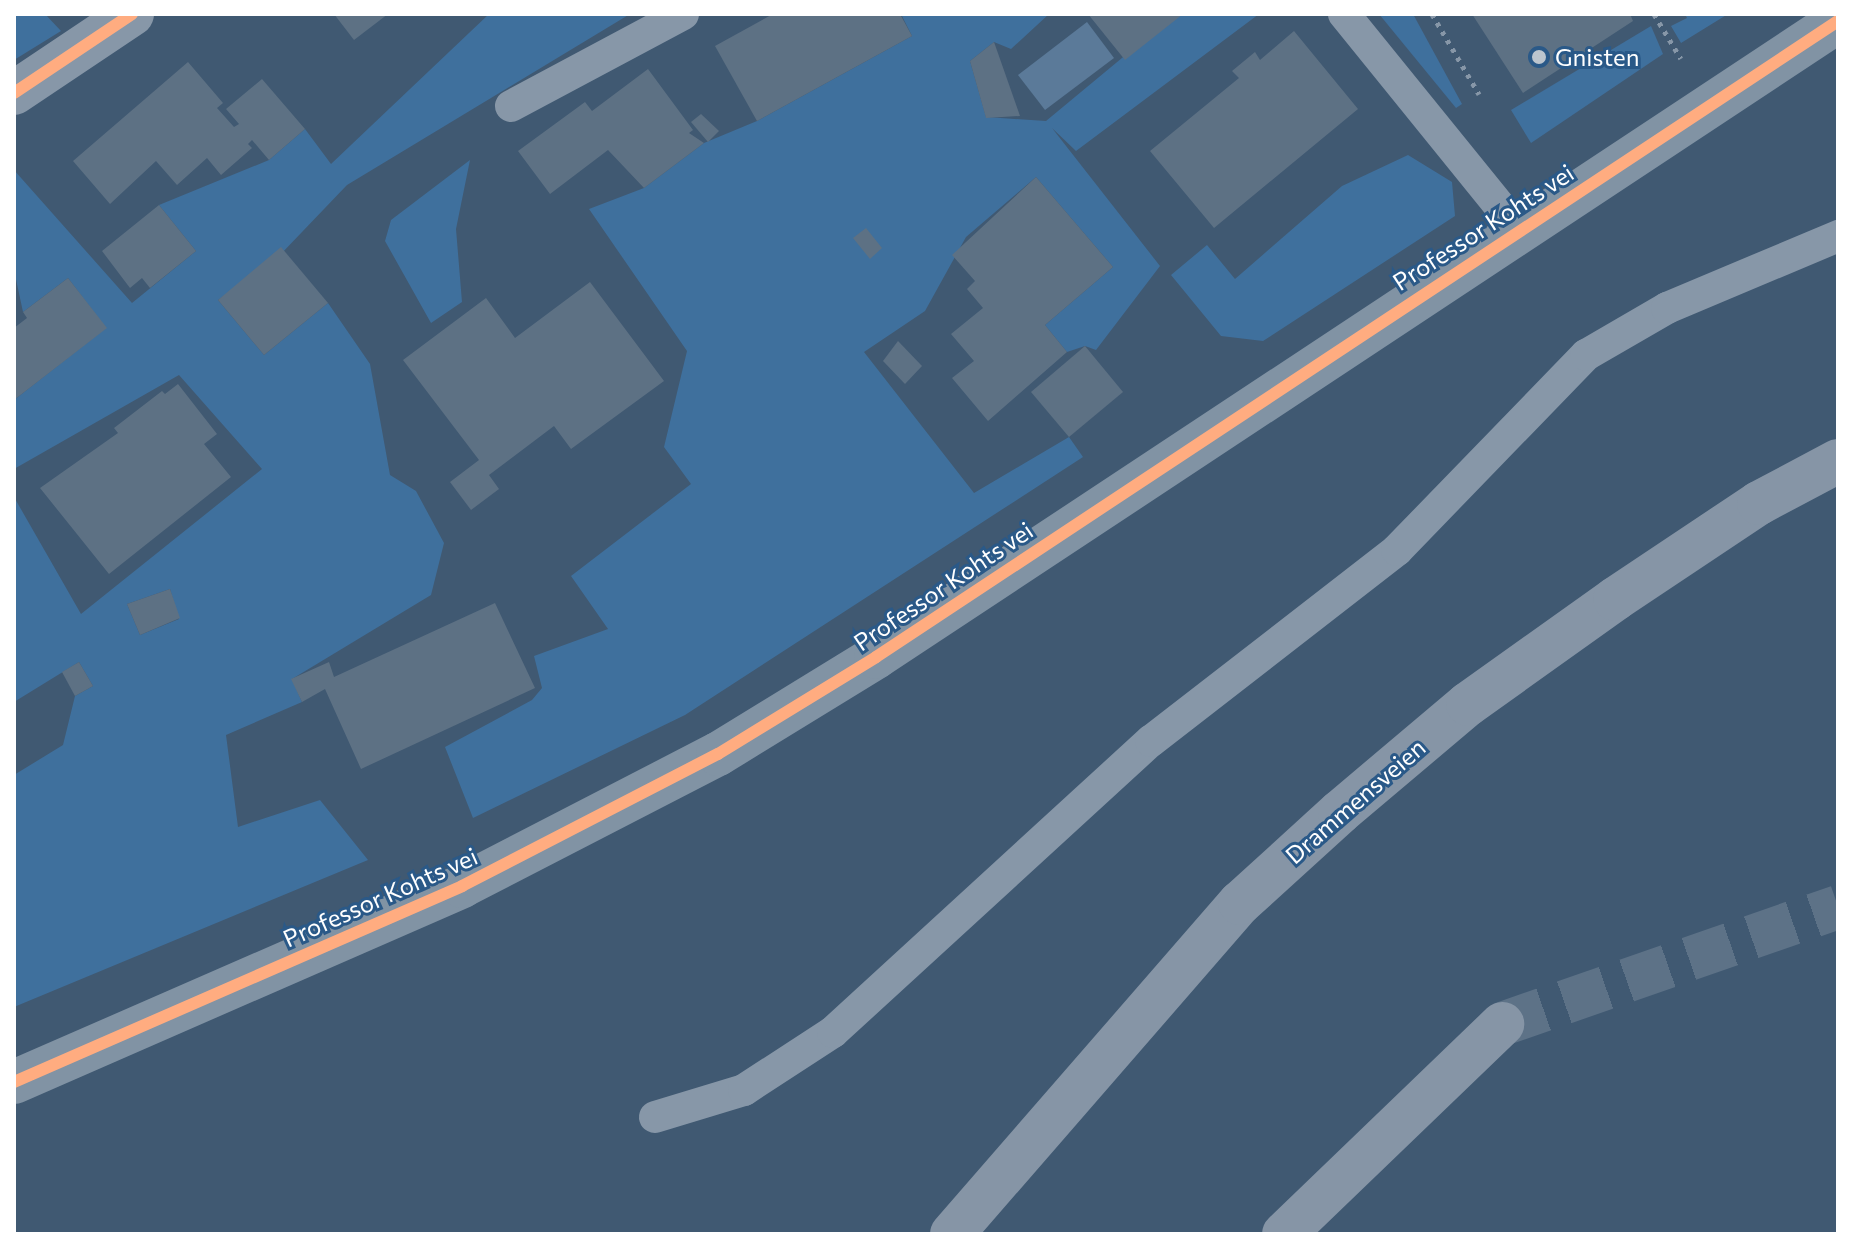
<!DOCTYPE html>
<html>
<head>
<meta charset="utf-8">
<style>
  body { margin:0 }
  #map { position:relative; width:1852px; height:1248px; overflow:hidden; background:#405972; font-family:Commissioner,sans-serif }
  div>[style] { position:absolute }
  .green>* { inset:0; background:#3f709d }
  .water>* { inset:0; background:#5b7a99 }
  .building>* { inset:0; background:#5d7184 }
  .highway-tunnel>* { height:44px; margin-top:-22px; transform-origin:0; background:repeating-linear-gradient(90deg,#5d7287 0 44px,transparent 0 66px) }
  .path>* { height:5px; margin-top:-2.5px; transform-origin:0; background:repeating-linear-gradient(90deg,#8797a8 0 4px,transparent 0 10px) }
  .lane>* { height:32px; margin:-16px; padding:0 16px; transform-origin:16px; border-radius:16px; background:#8797a8 }
  .street>* { height:44px; margin:-22px; padding:0 22px; transform-origin:22px; border-radius:22px; background:#8797a8 }
  .secondary>* { height:44px; margin:-22px; padding:0 22px; transform-origin:22px; border-radius:22px; background:#8193a4 }
  .highway>* { height:44px; margin:-22px; padding:0 22px; transform-origin:22px; border-radius:22px; background:#8695a6 }
  .cycleway>* { height:12px; margin:-6px; padding:0 6px; transform-origin:6px; border-radius:6px; background:#ffac80 }
  .dots>* { width:22px; height:22px; translate:-50% -50%; box-sizing:border-box; border:4px solid #2a5988; border-radius:50% }
  span { translate:-50% -50%; white-space:nowrap; text-align:center; line-height:1.15; -webkit-text-stroke:6px #2a5988; paint-order:stroke }
  .poi-label { font-size:24px; color:#fff }
  .left { translate:0 -50%; text-align:left }
  .street-label { font-size:24px; color:#fff }
  .frame { position:absolute; inset:0; border:16px solid #fff; pointer-events:none }
</style>
</head>
<body>
<div id="map">
  <div class="green">
    <i style="clip-path:polygon(14px 14px,45px 14px,61px 31px,14px 60px)"></i>
    <i style="clip-path:polygon(evenodd,489px 14px,630px 14px,347px 185px,280px 255px,218px 300px,264px 355px,328px 303px,370px 364px,390px 475px,416px 491px,444px 543px,431px 595px,292px 679px,302px 702px,226px 735px,238px 827px,320px 800px,368px 860px,14px 1007px,14px 775px,63px 745px,75px 696px,93px 686px,79px 662px,14px 702px,14px 497px,81px 614px,262px 469px,179px 375px,14px 469px,14px 400px,106px 328px,68px 278px,23px 312px,14px 270px,14px 170px,132px 303px,196px 251px,159px 205px,269px 160px,305px 129px,331px 164px,489px 14px,170px 589px,179px 619px,140px 635px,127px 604px,170px 589px)"></i>
    <i style="clip-path:polygon(901px 14px,1049px 14px,1011px 49px,994px 42px,970px 61px,986px 117px,1046px 121px,1175px 14px,1259px 14px,1076px 151px,1052px 128px,1160px 266px,1096px 350px,1085px 346px,1067px 352px,1045px 325px,1113px 267px,1036px 177px,966px 237px,925px 311px,864px 352px,974px 493px,1069px 437px,1083px 457px,685px 715px,473px 818px,445px 747px,532px 700px,542px 688px,534px 656px,608px 629px,571px 576px,691px 484px,664px 447px,687px 351px,589px 209px,644px 188px,704px 143px,757px 121px,912px 36px)"></i>
    <i style="clip-path:polygon(1379px 14px,1413px 14px,1462px 104px,1456px 108px)"></i>
    <i style="clip-path:polygon(1685px 14px,1728px 14px,1681px 43px,1671px 26px,1687px 18px)"></i>
    <i style="clip-path:polygon(1651px 26px,1663px 54px,1531px 143px,1511px 110px)"></i>
    <i style="clip-path:polygon(1408px 155px,1452px 182px,1455px 216px,1263px 341px,1221px 336px,1171px 275px,1207px 245px,1235px 279px,1342px 186px)"></i>
    <i style="clip-path:polygon(470px 160px,456px 229px,462px 302px,431px 323px,385px 241px,391px 220px)"></i>
  </div>
  <div class="water">
    <i style="clip-path:polygon(1087px 22px,1114px 58px,1045px 110px,1018px 75px)"></i>
  </div>
  <div class="building">
    <i style="clip-path:polygon(334px 14px,388px 14px,354px 40px)"></i>
    <i style="clip-path:polygon(773px 14px,900px 14px,912px 36px,757px 121px,715px 46px)"></i>
    <i style="clip-path:polygon(1088px 14px,1183px 14px,1125px 60px)"></i>
    <i style="clip-path:polygon(1472px 14px,1630px 14px,1633px 21px,1523px 93px)"></i>
    <i style="clip-path:polygon(1294px 31px,1358px 109px,1214px 228px,1150px 151px,1239px 78px,1232px 71px,1255px 52px,1260px 60px)"></i>
    <i style="clip-path:polygon(994px 42px,1020px 116px,986px 118px,970px 61px)"></i>
    <i style="clip-path:polygon(188px 62px,223px 103px,217px 108px,234px 127px,239px 124px,226px 109px,262px 79px,305px 129px,269px 160px,252px 140px,248px 144px,252px 148px,221px 175px,207px 158px,177px 185px,156px 161px,110px 204px,73px 161px)"></i>
    <i style="clip-path:polygon(648px 69px,693px 130px,689px 133px,704px 143px,644px 188px,608px 150px,550px 194px,518px 151px,585px 102px,592px 111px)"></i>
    <i style="clip-path:polygon(701px 114px,719px 131px,708px 142px,691px 122px)"></i>
    <i style="clip-path:polygon(1036px 177px,1113px 267px,1045px 325px,1067px 352px,988px 421px,952px 378px,974px 361px,951px 334px,983px 308px,967px 289px,975px 281px,952px 255px)"></i>
    <i style="clip-path:polygon(159px 205px,196px 251px,150px 288px,142px 278px,130px 288px,102px 251px)"></i>
    <i style="clip-path:polygon(866px 228px,882px 248px,870px 259px,853px 238px)"></i>
    <i style="clip-path:polygon(281px 247px,328px 303px,264px 355px,218px 300px)"></i>
    <i style="clip-path:polygon(68px 278px,107px 328px,14px 400px,14px 328px,27px 318px,23px 312px)"></i>
    <i style="clip-path:polygon(590px 282px,664px 381px,571px 449px,554px 426px,489px 475px,499px 489px,471px 510px,450px 482px,479px 460px,403px 360px,486px 298px,515px 338px)"></i>
    <i style="clip-path:polygon(898px 341px,922px 366px,905px 384px,883px 361px)"></i>
    <i style="clip-path:polygon(1085px 346px,1123px 392px,1069px 437px,1031px 392px)"></i>
    <i style="clip-path:polygon(178px 384px,217px 434px,204px 444px,231px 477px,109px 574px,40px 488px,118px 433px,114px 428px,162px 391px,165px 394px)"></i>
    <i style="clip-path:polygon(170px 589px,180px 618px,140px 635px,127px 604px)"></i>
    <i style="clip-path:polygon(495px 603px,535px 688px,361px 769px,325px 689px,302px 702px,291px 679px,329px 662px,334px 677px)"></i>
    <i style="clip-path:polygon(79px 662px,93px 686px,75px 696px,62px 672px)"></i>
  </div>
  <div class="highway-tunnel">
    <i style="left:1502px;top:1024px;width:356px;rotate:-19.2deg"></i>
  </div>
  <div class="path">
    <i style="left:1432px;top:14px;width:93px;rotate:59.6deg"></i>
    <i style="left:1654px;top:14px;width:52px;rotate:59deg"></i>
  </div>
  <div class="lane">
    <i style="left:1344px;top:14px;width:277px;rotate:51deg"></i>
    <i style="left:511px;top:106px;width:195px;rotate:-28.1deg"></i>
    <i style="left:655px;top:1117px;width:93px;rotate:-16.9deg"></i>
    <i style="left:744px;top:1090px;width:106px;rotate:-33.1deg"></i>
    <i style="left:833px;top:1032px;width:431px;rotate:-42.5deg"></i>
    <i style="left:1151px;top:741px;width:311px;rotate:-37.8deg"></i>
    <i style="left:1397px;top:550px;width:272px;rotate:-45.9deg"></i>
    <i style="left:1586px;top:355px;width:94px;rotate:-30.1deg"></i>
    <i style="left:1667px;top:308px;width:186px;rotate:-22.8deg"></i>
  </div>
  <div class="street">
    <i style="left:14px;top:93px;width:142px;rotate:-33.8deg"></i>
  </div>
  <div class="secondary">
    <i style="left:14px;top:1082px;width:489px;rotate:-23.6deg"></i>
    <i style="left:462px;top:886px;width:288px;rotate:-27.3deg"></i>
    <i style="left:718px;top:754px;width:185px;rotate:-31.5deg"></i>
    <i style="left:876px;top:657px;width:1153px;rotate:-33.47deg"></i>
  </div>
  <div class="highway">
    <i style="left:952px;top:1234px;width:439px;rotate:-49deg"></i>
    <i style="left:1240px;top:903px;width:135px;rotate:-42.3deg"></i>
    <i style="left:1340px;top:812px;width:167px;rotate:-40.2deg"></i>
    <i style="left:1468px;top:704px;width:181px;rotate:-35.5deg"></i>
    <i style="left:1615px;top:599px;width:173px;rotate:-33.7deg"></i>
    <i style="left:1759px;top:503px;width:89px;rotate:-28deg"></i>
    <i style="left:1284px;top:1234px;width:303px;rotate:-43.9deg"></i>
  </div>
  <div class="cycleway">
    <i style="left:14px;top:93px;width:142px;rotate:-33.8deg"></i>
    <i style="left:14px;top:1082px;width:489px;rotate:-23.6deg"></i>
    <i style="left:462px;top:886px;width:288px;rotate:-27.3deg"></i>
    <i style="left:718px;top:754px;width:185px;rotate:-31.5deg"></i>
    <i style="left:876px;top:657px;width:1153px;rotate:-33.47deg"></i>
  </div>
  <div class="dots">
    <i style="left:1539px;top:57px;background:#bcc5ce"></i>
  </div>
  <div class="poi-label">
    <span class="left" style="left:1555px;top:57px">Gnisten</span>
  </div>
  <div class="street-label">
    <span style="left:1483px;top:227px;rotate:-33deg">Professor Kohts vei</span>
    <span style="left:943px;top:586px;rotate:-34deg">Professor Kohts vei</span>
    <span style="left:1355px;top:801px;rotate:-41deg">Drammensveien</span>
    <span style="left:380px;top:897px;rotate:-24deg">Professor Kohts vei</span>
  </div>
  <div class="frame"></div>
</div>
</body>
</html>
